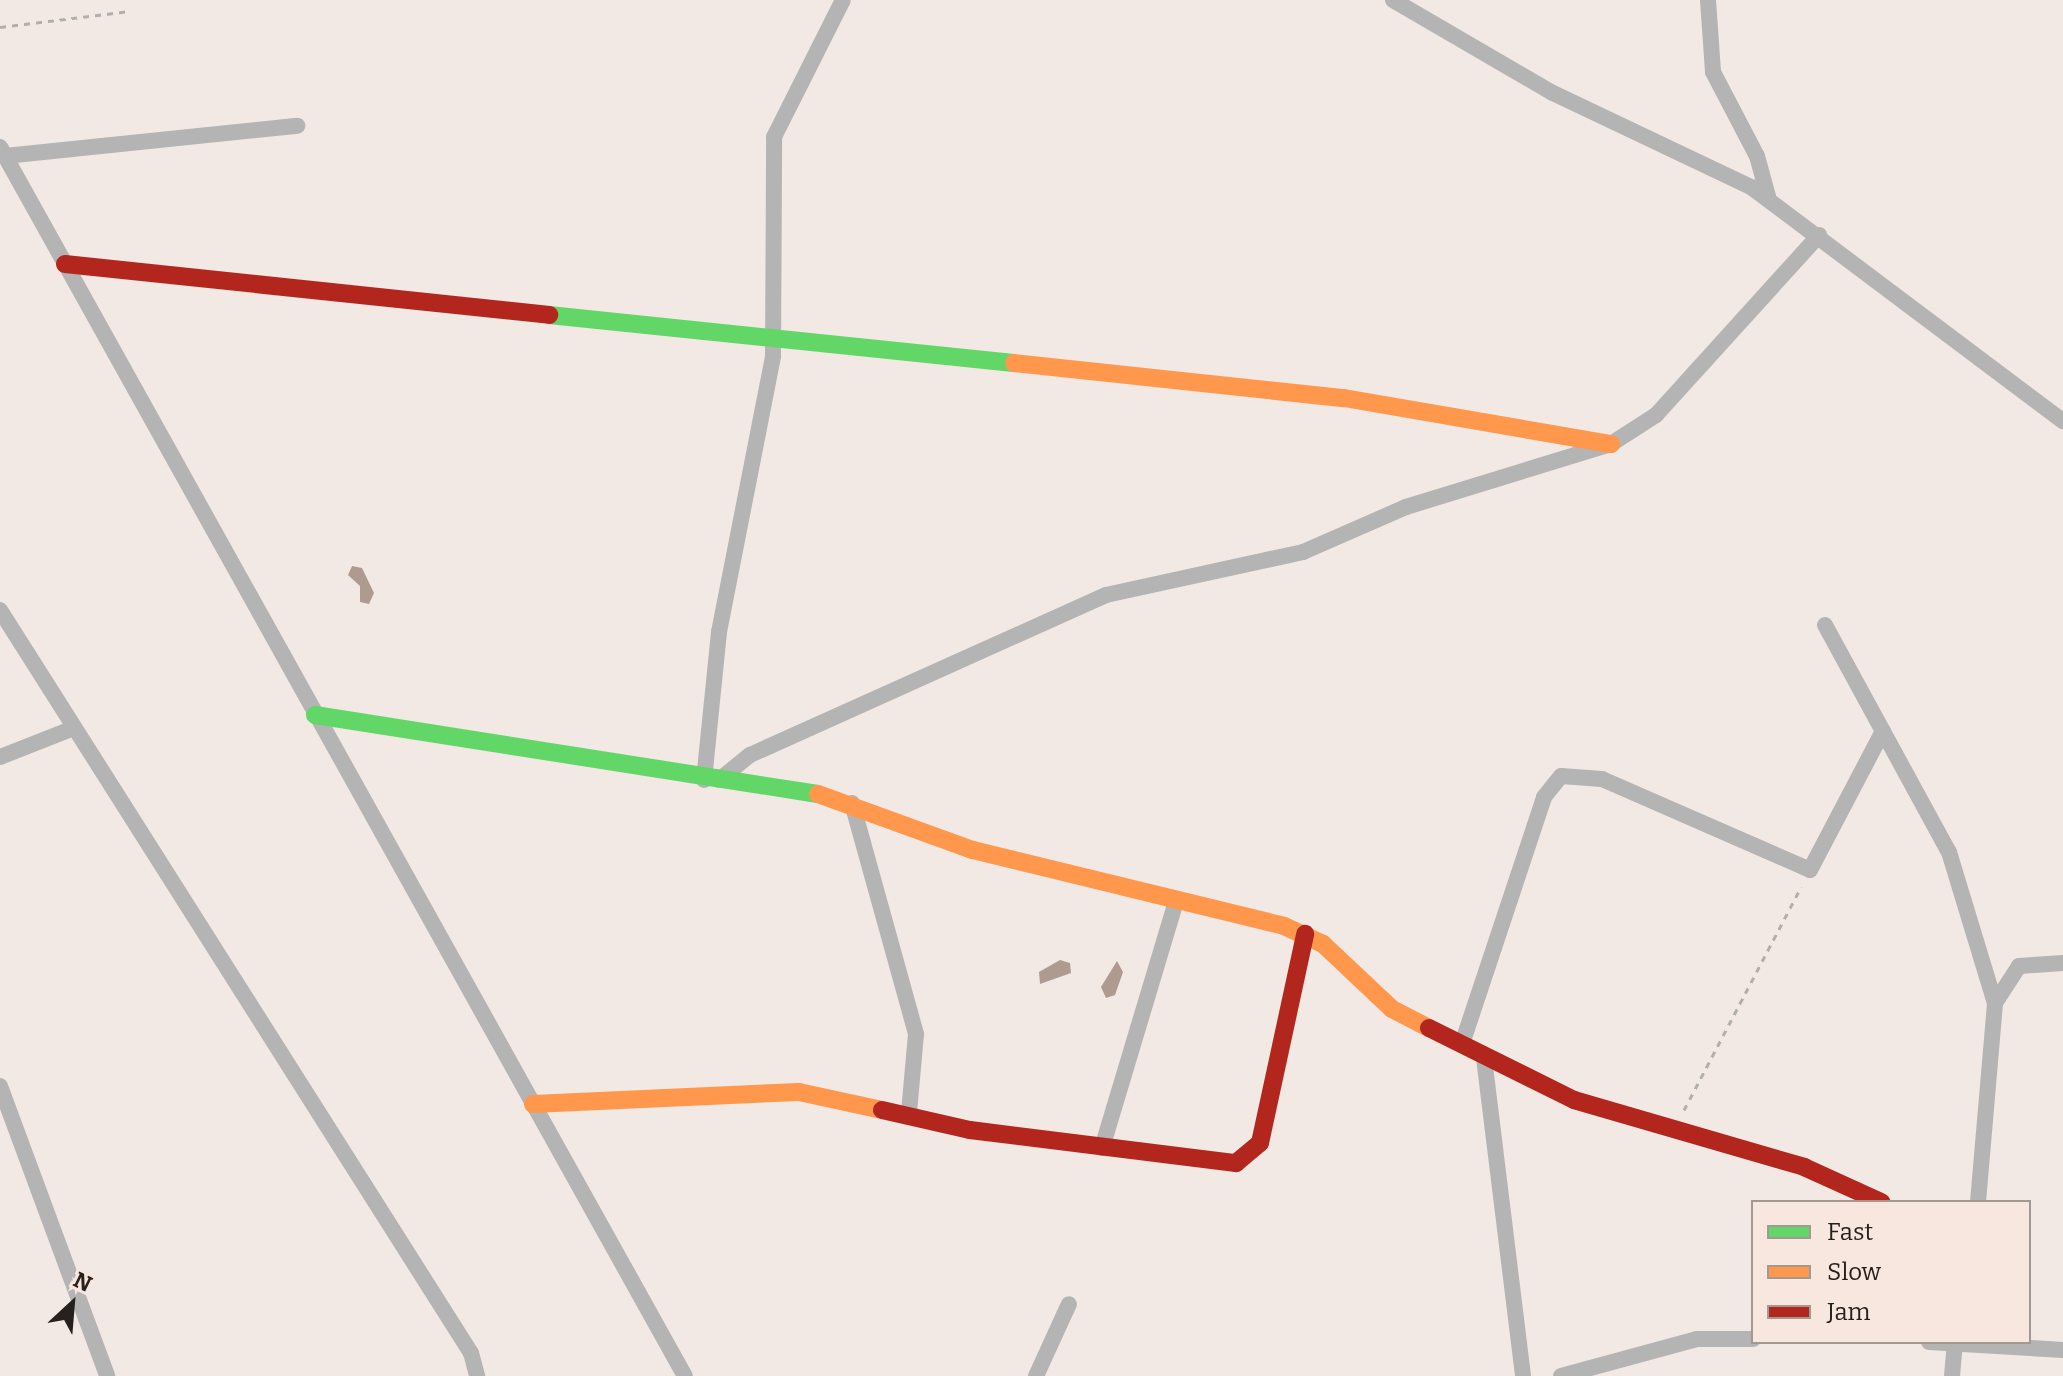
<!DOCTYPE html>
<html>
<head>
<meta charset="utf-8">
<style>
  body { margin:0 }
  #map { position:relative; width:2063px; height:1376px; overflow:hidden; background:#f2e9e5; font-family:Bitter,serif }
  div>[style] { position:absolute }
  .building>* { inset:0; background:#af9a8f }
  .path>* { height:3px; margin-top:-1.5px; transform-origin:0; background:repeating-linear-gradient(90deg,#b1afae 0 6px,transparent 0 12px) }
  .street>* { height:16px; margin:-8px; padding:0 8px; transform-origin:8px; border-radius:8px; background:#b4b4b4 }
  .fast>* { height:18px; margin:-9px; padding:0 9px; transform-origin:9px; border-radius:9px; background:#63d668 }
  .slow>* { height:18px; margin:-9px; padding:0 9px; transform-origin:9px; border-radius:9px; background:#ff974d }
  .jam>* { height:18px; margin:-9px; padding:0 9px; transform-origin:9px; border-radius:9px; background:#b3261e }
  span { translate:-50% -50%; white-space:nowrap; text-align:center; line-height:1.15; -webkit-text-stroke:8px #f8e7df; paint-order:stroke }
  .legend { position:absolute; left:1751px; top:1200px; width:280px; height:144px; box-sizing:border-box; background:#f8e7df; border:2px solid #a49892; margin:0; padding:10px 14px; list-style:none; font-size:24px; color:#27211e }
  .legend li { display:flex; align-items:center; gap:16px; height:40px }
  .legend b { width:40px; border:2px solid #a49892 }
  .north { position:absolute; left:32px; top:1264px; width:80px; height:80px; -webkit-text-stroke:6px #f8e7df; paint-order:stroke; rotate:26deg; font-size:22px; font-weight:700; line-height:32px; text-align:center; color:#27211e }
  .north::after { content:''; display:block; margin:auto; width:28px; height:36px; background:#27211e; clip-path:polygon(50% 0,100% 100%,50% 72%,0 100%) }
</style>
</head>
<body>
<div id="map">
  <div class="building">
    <i style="clip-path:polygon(352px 566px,362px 568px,374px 593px,369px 604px,360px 602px,360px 586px,348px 575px)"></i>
    <i style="clip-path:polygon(1060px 960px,1070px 963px,1071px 973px,1040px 984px,1039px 972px)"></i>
    <i style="clip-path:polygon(1117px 961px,1123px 972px,1115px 995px,1106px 998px,1101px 987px)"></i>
  </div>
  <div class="path">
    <i style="left:0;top:27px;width:131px;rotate:-7deg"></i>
    <i style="left:1684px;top:1110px;width:252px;rotate:-62.3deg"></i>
  </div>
  <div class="street">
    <i style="left:1393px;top:0;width:185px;rotate:30.2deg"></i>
    <i style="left:1553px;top:93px;width:219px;rotate:25.4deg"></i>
    <i style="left:1751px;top:187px;width:390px;rotate:36.9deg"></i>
    <i style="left:1708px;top:0;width:72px;rotate:86deg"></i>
    <i style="left:1713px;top:72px;width:95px;rotate:62.4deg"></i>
    <i style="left:1757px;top:156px;width:46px;rotate:74.7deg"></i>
    <i style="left:0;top:147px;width:1407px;rotate:60.87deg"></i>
    <i style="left:5px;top:156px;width:294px;rotate:-5.9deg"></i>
    <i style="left:0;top:610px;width:880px;rotate:57.63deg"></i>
    <i style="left:471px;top:1353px;width:24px;rotate:75deg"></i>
    <i style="left:1825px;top:625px;width:259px;rotate:61.4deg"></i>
    <i style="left:1949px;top:852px;width:158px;rotate:73.1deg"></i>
    <i style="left:0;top:757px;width:79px;rotate:-21.4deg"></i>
    <i style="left:704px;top:780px;width:149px;rotate:-84.2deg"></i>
    <i style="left:719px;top:632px;width:281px;rotate:-78.9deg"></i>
    <i style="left:773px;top:356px;width:219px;rotate:-89.7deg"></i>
    <i style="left:774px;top:137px;width:153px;rotate:-63.3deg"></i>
    <i style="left:719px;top:780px;width:40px;rotate:-39deg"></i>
    <i style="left:750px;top:755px;width:390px;rotate:-24.2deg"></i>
    <i style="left:1106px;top:595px;width:202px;rotate:-12.3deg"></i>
    <i style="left:1303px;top:552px;width:112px;rotate:-23.6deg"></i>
    <i style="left:1406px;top:507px;width:214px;rotate:-17.1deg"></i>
    <i style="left:1611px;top:444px;width:54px;rotate:-32.8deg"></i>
    <i style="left:1656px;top:415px;width:243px;rotate:-47.8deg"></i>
    <i style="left:852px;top:803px;width:240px;rotate:74.5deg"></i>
    <i style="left:916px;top:1034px;width:79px;rotate:95.1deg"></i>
    <i style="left:1462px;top:1044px;width:260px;rotate:-71.6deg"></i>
    <i style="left:1544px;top:797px;width:27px;rotate:-51deg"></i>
    <i style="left:1561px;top:776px;width:41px;rotate:4.2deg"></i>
    <i style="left:1602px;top:779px;width:227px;rotate:23.6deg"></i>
    <i style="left:1810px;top:870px;width:157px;rotate:-62.3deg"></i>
    <i style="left:1484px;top:1058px;width:320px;rotate:83deg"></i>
    <i style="left:0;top:1086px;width:309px;rotate:69.7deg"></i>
    <i style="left:1102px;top:1148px;width:255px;rotate:-73.3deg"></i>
    <i style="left:1978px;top:1202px;width:200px;rotate:-85.1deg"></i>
    <i style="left:1995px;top:1003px;width:44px;rotate:-57deg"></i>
    <i style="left:2019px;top:966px;width:44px;rotate:-3.9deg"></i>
    <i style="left:1929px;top:1342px;width:134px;rotate:3.4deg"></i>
    <i style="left:1036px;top:1376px;width:79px;rotate:-65.4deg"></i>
    <i style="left:1561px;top:1376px;width:141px;rotate:-15.2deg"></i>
    <i style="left:1697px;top:1339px;width:56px"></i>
    <i style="left:1952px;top:1376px;width:34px;rotate:-85deg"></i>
  </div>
  <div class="fast">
    <i style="left:549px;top:315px;width:467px;rotate:5.9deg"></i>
    <i style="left:315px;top:715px;width:509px;rotate:8.93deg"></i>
  </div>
  <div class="slow">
    <i style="left:1014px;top:363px;width:332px;rotate:6.1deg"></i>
    <i style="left:1344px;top:398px;width:271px;rotate:9.8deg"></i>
    <i style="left:818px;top:794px;width:165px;rotate:19.9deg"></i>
    <i style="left:973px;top:850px;width:320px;rotate:13.7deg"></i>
    <i style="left:1284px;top:926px;width:43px;rotate:24.8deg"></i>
    <i style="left:1323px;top:944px;width:95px;rotate:43.3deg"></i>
    <i style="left:1392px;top:1009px;width:42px;rotate:27.2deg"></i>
    <i style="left:533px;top:1104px;width:266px;rotate:-2.6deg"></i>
    <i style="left:799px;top:1092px;width:85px;rotate:12.2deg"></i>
  </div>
  <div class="jam">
    <i style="left:65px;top:264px;width:487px;rotate:6deg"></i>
    <i style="left:1429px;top:1028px;width:162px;rotate:26.4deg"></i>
    <i style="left:1574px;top:1100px;width:240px;rotate:16.2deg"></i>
    <i style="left:1804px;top:1167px;width:85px;rotate:24.4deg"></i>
    <i style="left:882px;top:1110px;width:90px;rotate:12.8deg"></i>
    <i style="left:970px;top:1130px;width:268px;rotate:7.1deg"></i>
    <i style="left:1236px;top:1163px;width:31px;rotate:-40deg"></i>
    <i style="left:1260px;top:1143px;width:214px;rotate:-77.8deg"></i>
  </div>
  <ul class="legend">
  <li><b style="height:10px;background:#63d668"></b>Fast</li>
  <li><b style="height:10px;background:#ff974d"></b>Slow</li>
  <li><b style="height:10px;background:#b3261e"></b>Jam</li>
  </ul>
  <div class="north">N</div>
</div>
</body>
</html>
